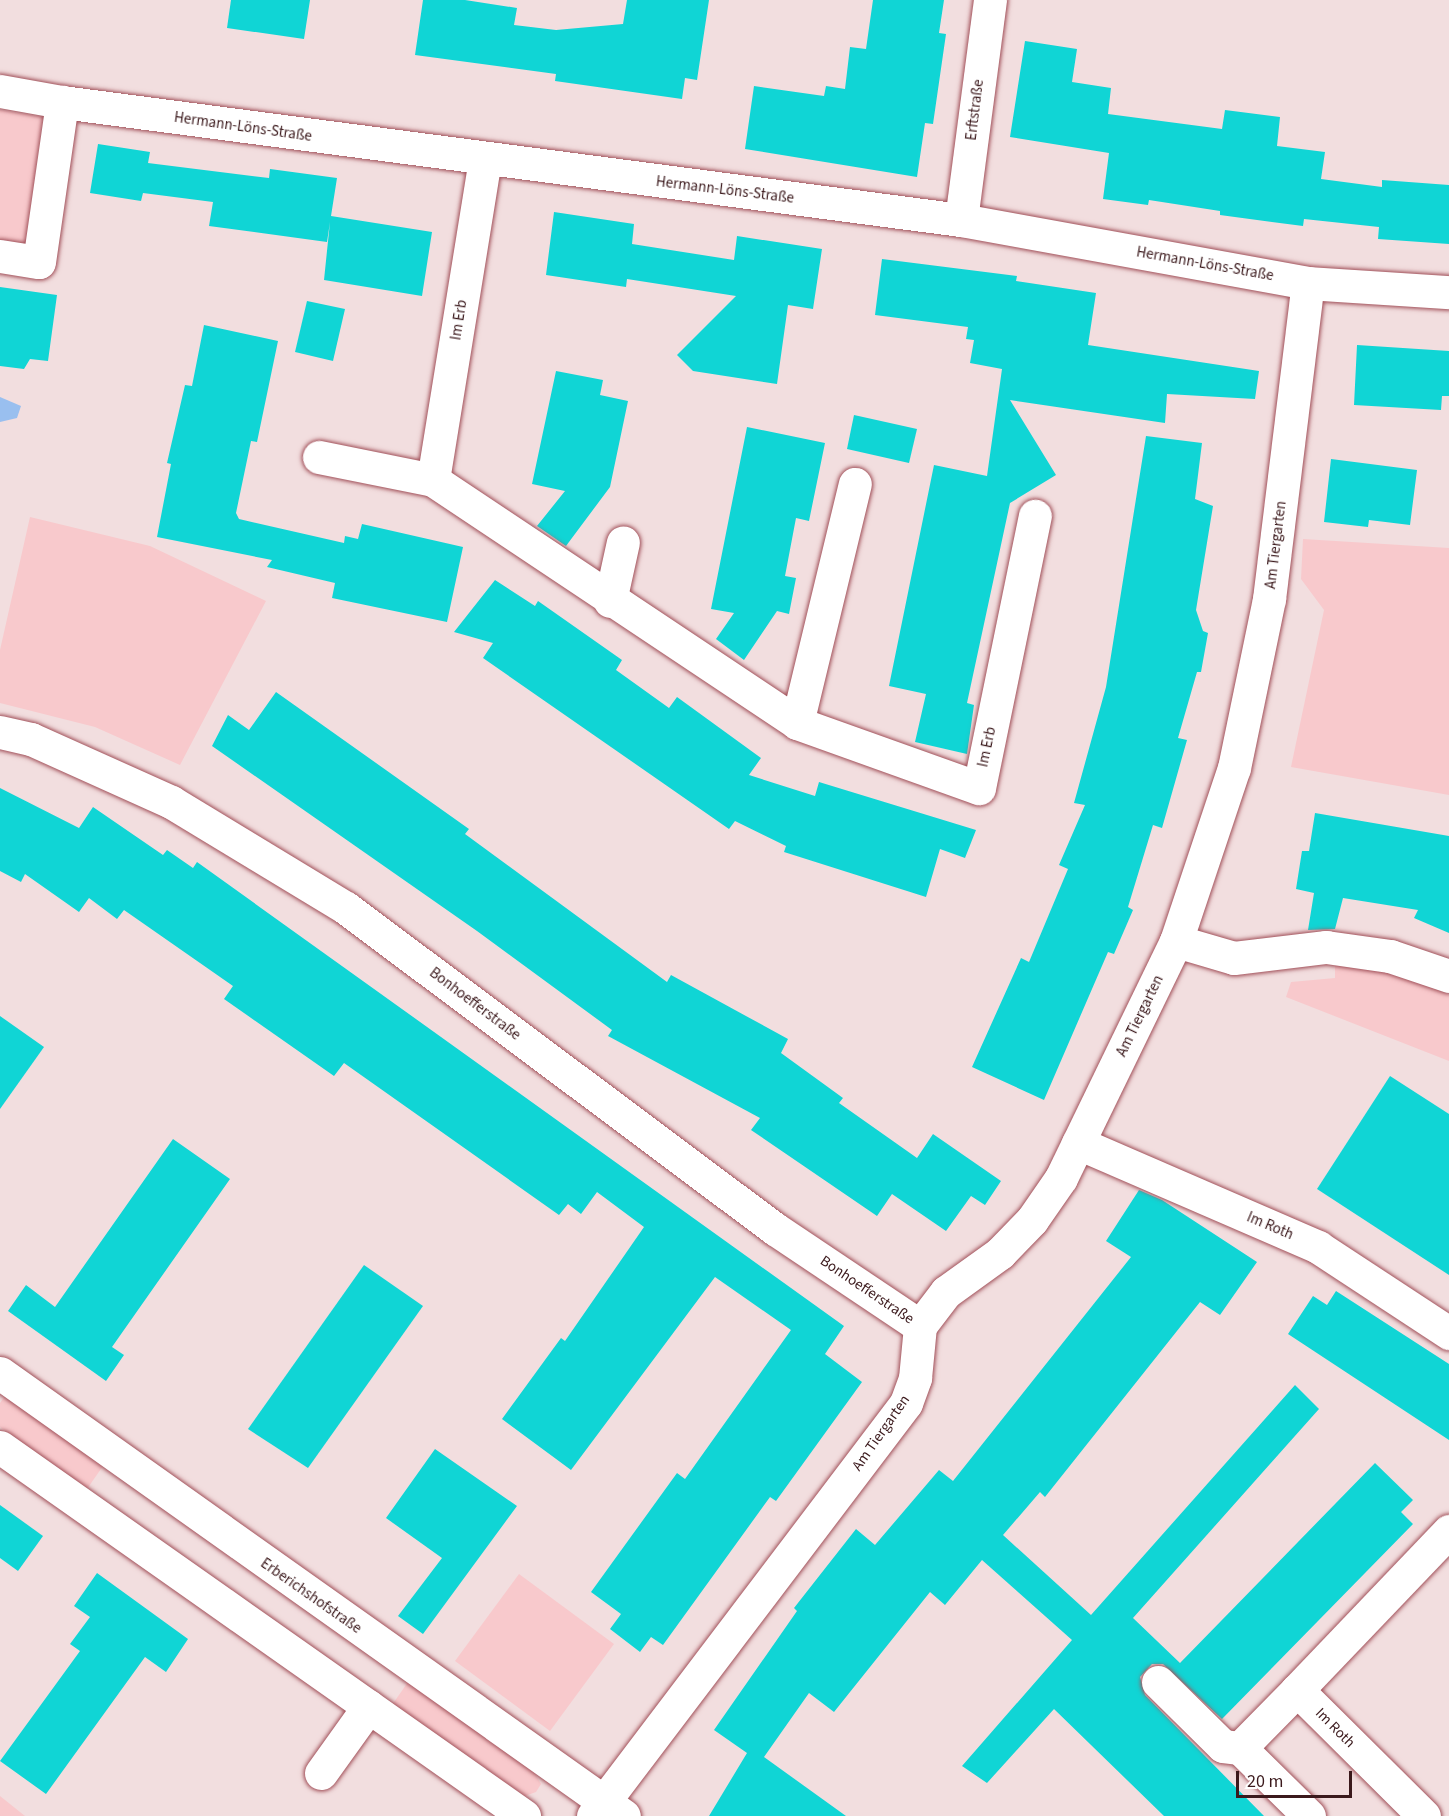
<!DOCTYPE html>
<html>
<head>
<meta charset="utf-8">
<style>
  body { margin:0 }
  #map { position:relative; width:1449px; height:1816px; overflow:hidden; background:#f2dedf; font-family:"Source Sans 3",sans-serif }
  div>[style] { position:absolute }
  .green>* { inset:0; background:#f8c9cc }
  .water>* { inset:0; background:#99bfef }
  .building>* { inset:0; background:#10d5d5 }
  .roads { filter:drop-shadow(0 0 2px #a15059) drop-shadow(0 0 2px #a15059) }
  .minor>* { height:33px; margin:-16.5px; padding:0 16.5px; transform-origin:16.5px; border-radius:16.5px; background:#fff }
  span { translate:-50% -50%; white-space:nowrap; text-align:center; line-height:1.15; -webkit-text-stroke:5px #fff; paint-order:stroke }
  .street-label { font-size:15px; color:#3b191c }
  .scale { position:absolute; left:1236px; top:1771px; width:116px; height:27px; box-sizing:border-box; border:3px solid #3b191c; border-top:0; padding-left:8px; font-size:18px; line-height:21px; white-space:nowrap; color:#3b191c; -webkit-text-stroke:4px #fff; paint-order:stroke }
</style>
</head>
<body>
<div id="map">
  <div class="green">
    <i style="clip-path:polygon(0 110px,43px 117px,25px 248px,0 244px)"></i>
    <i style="clip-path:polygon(30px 517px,150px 546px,266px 601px,180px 765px,95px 727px,0 703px,0 650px)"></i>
    <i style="clip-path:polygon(1303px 539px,1449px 548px,1449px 795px,1291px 767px,1324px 610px,1301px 579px)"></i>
    <i style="clip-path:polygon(1335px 962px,1374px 966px,1426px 983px,1449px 995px,1449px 1061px,1286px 997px,1291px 982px,1335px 978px)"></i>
    <i style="clip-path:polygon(5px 1396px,103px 1466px,87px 1489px,0 1427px,0 1403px)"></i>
    <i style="clip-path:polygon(519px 1574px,614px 1644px,550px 1731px,455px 1661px)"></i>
    <i style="clip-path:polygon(408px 1682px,532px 1769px,541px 1784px,536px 1792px,522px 1797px,392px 1705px)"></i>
    <i style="clip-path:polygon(0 1796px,25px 1816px,0 1816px)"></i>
  </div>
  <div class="water">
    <i style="clip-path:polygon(0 397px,21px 406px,17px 418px,0 422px)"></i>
  </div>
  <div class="building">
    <i style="clip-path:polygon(231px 0,310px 0,304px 39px,227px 28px)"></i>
    <i style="clip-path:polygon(423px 0,465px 0,517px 8px,514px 25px,556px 30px,623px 24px,627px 0,709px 0,697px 80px,685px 78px,682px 99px,555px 81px,556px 74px,415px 55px)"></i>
    <i style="clip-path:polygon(873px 0,944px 0,939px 33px,946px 34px,933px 124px,925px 123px,917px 177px,745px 149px,754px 86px,824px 96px,826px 86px,845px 89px,850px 47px,866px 49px)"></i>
    <i style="clip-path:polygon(1025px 41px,1077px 49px,1072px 82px,1111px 88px,1108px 114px,1222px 129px,1225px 110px,1280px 117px,1277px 146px,1325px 152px,1321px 179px,1382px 187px,1382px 180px,1449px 185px,1449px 244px,1378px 239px,1379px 227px,1304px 219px,1303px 226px,1220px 215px,1220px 211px,1149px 200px,1148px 205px,1103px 199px,1109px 153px,1010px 137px)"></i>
    <i style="clip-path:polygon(98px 144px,150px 152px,148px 163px,269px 178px,270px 169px,337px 178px,331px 216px,432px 232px,422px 296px,324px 280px,330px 222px,327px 242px,209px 226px,213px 202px,143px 193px,141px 201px,90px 193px)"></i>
    <i style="clip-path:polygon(554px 212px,634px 224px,632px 244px,734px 260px,737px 236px,822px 249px,813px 309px,788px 305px,777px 384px,693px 371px,677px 355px,736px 296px,627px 279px,626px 287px,546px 275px)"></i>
    <i style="clip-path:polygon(882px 259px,1017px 276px,1016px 281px,1096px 293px,1088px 345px,1259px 371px,1255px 399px,1167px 394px,1165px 423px,1010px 400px,1056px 475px,1010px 503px,967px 703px,974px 705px,967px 754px,915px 742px,926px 694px,889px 686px,934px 465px,987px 476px,1002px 369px,970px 363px,974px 340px,966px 339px,968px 327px,875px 315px)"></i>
    <i style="clip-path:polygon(0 287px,57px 295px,48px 361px,30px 359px,24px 369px,0 366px)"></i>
    <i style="clip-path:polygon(307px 301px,345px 309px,333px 361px,295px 352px)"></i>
    <i style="clip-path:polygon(204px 325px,278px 341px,257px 442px,251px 441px,236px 513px,239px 519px,344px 543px,345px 536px,358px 539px,362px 524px,463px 547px,447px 622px,332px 598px,335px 583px,267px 567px,272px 560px,157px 537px,171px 464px,167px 463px,185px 385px,192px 386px)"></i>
    <i style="clip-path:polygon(1357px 345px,1449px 351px,1449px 396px,1442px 396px,1441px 410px,1354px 405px)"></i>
    <i style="clip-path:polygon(556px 371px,603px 380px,600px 395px,628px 401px,610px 487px,566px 546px,537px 526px,565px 491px,532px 484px)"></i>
    <i style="clip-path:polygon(854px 415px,917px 429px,909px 463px,847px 449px)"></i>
    <i style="clip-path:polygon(747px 427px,825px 443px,809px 521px,796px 518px,785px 576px,796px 578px,789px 614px,777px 611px,744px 660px,716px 639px,734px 613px,711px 609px)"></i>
    <i style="clip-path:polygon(1146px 436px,1202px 443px,1195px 499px,1213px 506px,1196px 610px,1203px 631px,1208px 633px,1201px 672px,1197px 672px,1178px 738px,1187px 740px,1162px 828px,1153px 825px,1128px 907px,1133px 910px,1114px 954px,1108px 952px,1044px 1100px,972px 1067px,1021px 958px,1029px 962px,1068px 869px,1059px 865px,1085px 805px,1074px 803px,1106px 687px)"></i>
    <i style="clip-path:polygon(1331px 459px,1417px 470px,1410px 525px,1369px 520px,1368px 527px,1324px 522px)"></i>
    <i style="clip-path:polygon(495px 580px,535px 606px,538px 601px,622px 660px,616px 670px,669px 708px,677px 697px,761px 758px,749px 775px,815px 796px,819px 782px,976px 830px,965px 858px,940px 849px,926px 897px,784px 852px,786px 846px,735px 821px,729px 829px,483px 658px,493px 643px,454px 632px)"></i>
    <i style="clip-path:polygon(276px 692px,469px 829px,465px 834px,667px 982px,671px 975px,788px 1039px,781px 1053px,843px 1098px,839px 1103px,917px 1158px,933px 1134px,1001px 1181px,985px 1205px,971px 1196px,946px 1231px,892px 1194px,877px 1216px,751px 1130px,760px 1118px,608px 1036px,612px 1030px,477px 931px,212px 746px,228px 715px,249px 730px)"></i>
    <i style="clip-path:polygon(0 788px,79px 828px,93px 807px,163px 855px,167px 850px,193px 868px,197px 862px,844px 1326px,825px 1354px,862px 1382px,776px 1501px,770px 1497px,663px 1645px,651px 1637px,640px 1652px,610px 1629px,621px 1614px,591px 1592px,677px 1473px,685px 1479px,791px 1330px,715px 1277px,571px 1470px,502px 1419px,561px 1338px,565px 1341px,644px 1227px,597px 1192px,581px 1214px,568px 1204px,559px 1215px,344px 1063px,334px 1076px,224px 999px,233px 986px,124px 910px,117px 919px,89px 898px,79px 912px,25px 874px,21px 882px,0 871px)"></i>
    <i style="clip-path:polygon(1315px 813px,1449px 836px,1449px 933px,1414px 918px,1418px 910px,1343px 898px,1335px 929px,1308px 930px,1314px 893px,1296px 889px,1302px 851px,1309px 851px)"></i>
    <i style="clip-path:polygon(0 1016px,44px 1047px,0 1109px)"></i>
    <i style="clip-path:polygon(1390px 1076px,1449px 1114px,1449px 1275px,1317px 1189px)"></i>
    <i style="clip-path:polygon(173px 1139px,230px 1179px,112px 1347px,124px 1355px,106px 1381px,8px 1311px,26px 1285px,55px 1307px)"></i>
    <i style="clip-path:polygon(1139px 1190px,1162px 1200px,1257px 1262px,1220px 1315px,1200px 1302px,1045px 1497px,1040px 1492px,1003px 1535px,1091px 1615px,1295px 1385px,1319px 1409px,1133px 1618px,1180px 1663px,1375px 1463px,1413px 1500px,1401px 1512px,1413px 1524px,1222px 1719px,1163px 1664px,1152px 1664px,1140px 1677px,1145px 1695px,1264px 1816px,1164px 1816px,1054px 1709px,987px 1783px,962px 1766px,1072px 1640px,982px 1560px,945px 1605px,930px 1592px,834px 1712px,809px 1693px,764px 1757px,846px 1816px,709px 1816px,747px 1753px,714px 1730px,797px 1611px,794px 1608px,856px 1529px,875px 1545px,939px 1470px,953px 1481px,1131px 1257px,1106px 1241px)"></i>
    <i style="clip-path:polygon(364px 1265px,423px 1306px,308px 1468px,248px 1429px)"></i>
    <i style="clip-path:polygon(1336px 1291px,1449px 1364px,1449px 1440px,1288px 1334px,1313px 1296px,1327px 1305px)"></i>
    <i style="clip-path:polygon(435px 1449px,517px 1506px,423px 1634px,398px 1616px,442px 1558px,386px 1518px)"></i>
    <i style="clip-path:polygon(0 1505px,43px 1536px,18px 1571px,0 1558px)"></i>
    <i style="clip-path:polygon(97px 1573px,188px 1639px,166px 1672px,145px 1657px,46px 1794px,0 1761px,80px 1651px,70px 1644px,90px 1617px,74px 1606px)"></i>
  </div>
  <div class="roads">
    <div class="minor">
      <i style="left:0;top:91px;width:63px;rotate:10.1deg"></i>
      <i style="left:62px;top:102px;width:907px;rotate:7.48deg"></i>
      <i style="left:961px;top:220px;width:353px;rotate:10.3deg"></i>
      <i style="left:1308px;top:283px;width:141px;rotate:3.7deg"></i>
      <i style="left:485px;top:159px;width:325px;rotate:99.2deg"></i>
      <i style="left:433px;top:480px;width:438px;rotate:33.7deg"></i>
      <i style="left:797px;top:723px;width:246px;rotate:-76.4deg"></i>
      <i style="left:961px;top:220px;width:222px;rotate:-82.5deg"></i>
      <i style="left:0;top:256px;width:39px;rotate:9deg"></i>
      <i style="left:39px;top:262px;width:162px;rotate:-81.8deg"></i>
      <i style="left:319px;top:457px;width:116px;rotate:11.4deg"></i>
      <i style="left:610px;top:601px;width:60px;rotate:-77.6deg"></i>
      <i style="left:797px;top:723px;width:193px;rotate:19.7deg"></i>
      <i style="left:979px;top:788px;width:278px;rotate:-78.4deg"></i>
      <i style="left:0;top:732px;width:32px;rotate:13deg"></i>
      <i style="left:31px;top:739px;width:154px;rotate:24.2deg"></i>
      <i style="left:171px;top:802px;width:205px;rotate:31.2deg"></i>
      <i style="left:346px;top:908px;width:536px;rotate:36.81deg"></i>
      <i style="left:775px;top:1229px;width:174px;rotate:33.8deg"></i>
      <i style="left:1176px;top:941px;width:60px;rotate:16.3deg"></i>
      <i style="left:1234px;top:958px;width:93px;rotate:-6.8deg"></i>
      <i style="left:1326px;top:947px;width:65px;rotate:8deg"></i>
      <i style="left:1390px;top:956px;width:62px;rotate:18.7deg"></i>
      <i style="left:1078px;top:1143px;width:262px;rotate:23.4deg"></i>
      <i style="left:1318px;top:1247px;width:157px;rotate:33.3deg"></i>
      <i style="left:0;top:1373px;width:765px;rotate:35.37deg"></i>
      <i style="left:0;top:1447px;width:641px;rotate:35.15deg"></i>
      <i style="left:1158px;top:1682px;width:91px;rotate:44.6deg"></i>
      <i style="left:1223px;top:1746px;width:17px;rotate:7deg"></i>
      <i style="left:1297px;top:1690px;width:81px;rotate:134.5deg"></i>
      <i style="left:1240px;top:1748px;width:97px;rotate:44.6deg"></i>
      <i style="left:321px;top:1773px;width:82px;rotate:-54.4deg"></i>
      <i style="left:593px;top:1816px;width:518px;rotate:-52.84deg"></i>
      <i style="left:906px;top:1403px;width:27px;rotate:-70deg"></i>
      <i style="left:915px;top:1378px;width:52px;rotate:-84.5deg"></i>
      <i style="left:920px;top:1326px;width:43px;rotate:-52.6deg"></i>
      <i style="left:946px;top:1292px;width:67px;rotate:-35.8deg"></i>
      <i style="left:1000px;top:1253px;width:46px;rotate:-45.9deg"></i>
      <i style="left:1032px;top:1220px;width:51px;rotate:-55.4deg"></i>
      <i style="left:1061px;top:1178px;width:263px;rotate:-64.1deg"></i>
      <i style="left:1176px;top:941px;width:182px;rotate:-71.5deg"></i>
      <i style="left:1234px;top:768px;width:173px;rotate:-78.3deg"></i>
      <i style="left:1269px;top:599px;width:318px;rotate:-83deg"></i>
      <i style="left:1424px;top:1816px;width:179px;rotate:-135.2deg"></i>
      <i style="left:1297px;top:1690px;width:220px;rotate:-46.3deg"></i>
    </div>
  </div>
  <div class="street-label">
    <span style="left:975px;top:110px;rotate:-83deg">Erftstraße</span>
    <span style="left:243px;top:127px;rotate:8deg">Hermann-Löns-Straße</span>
    <span style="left:725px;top:190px;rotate:7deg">Hermann-Löns-Straße</span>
    <span style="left:1205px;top:264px;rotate:10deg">Hermann-Löns-Straße</span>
    <span style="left:459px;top:320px;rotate:-81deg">Im Erb</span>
    <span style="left:1276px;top:545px;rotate:-83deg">Am Tiergarten</span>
    <span style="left:987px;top:747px;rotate:-78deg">Im Erb</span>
    <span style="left:475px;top:1004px;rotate:37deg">Bonhoefferstraße</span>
    <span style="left:1140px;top:1016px;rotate:-64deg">Am Tiergarten</span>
    <span style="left:1270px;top:1226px;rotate:23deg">Im Roth</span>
    <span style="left:867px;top:1290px;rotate:34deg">Bonhoefferstraße</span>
    <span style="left:881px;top:1433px;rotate:-55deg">Am Tiergarten</span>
    <span style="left:311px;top:1596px;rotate:35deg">Erberichshofstraße</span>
    <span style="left:1335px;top:1728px;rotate:45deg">Im Roth</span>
  </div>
  <div class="scale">20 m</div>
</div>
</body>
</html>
